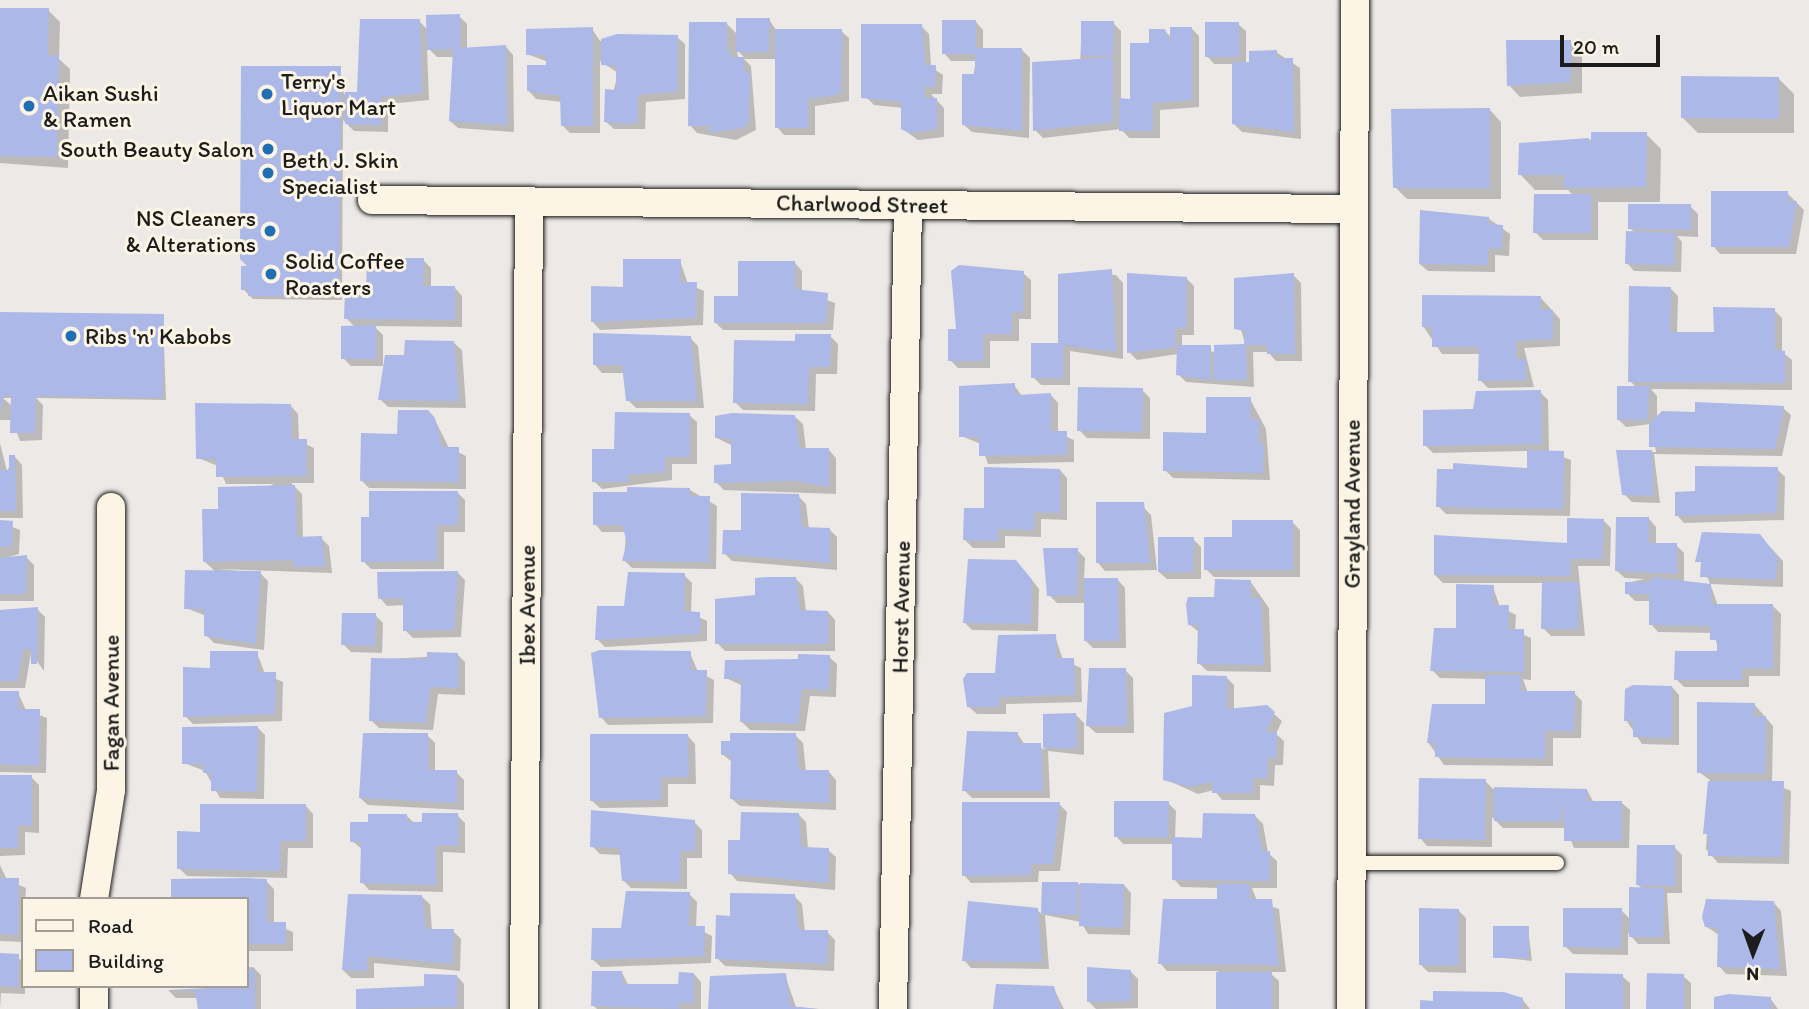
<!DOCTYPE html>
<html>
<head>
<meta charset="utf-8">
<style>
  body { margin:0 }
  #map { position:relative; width:1809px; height:1009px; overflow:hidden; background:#ece9e6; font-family:Itim,sans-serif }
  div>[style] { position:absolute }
  .shadow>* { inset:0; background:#0003 }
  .building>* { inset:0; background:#acb8e8 }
  .roads { filter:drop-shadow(0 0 2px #1c1c1c) drop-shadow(0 0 2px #1c1c1c) }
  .service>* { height:14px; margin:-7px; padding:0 7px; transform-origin:7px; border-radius:7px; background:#fcf5e5 }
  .minor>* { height:28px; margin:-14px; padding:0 14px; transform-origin:14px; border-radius:14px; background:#fcf5e5 }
  .dots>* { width:19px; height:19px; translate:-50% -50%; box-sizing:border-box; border:4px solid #fcf5e5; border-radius:50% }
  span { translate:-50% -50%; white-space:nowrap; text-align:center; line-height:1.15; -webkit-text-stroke:6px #fcf5e5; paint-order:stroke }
  .poi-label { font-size:23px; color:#1c1c1c }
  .left { translate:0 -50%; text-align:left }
  .right { translate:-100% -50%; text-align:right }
  .street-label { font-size:23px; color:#1c1c1c }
  .legend { position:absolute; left:21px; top:897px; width:228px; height:91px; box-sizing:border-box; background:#fcf5e5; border:2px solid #a29e95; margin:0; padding:9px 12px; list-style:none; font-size:21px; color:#1c1c1c }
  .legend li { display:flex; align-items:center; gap:14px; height:35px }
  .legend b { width:35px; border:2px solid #a29e95 }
  .north { position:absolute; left:1718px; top:918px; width:70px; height:70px; -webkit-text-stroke:5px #fcf5e5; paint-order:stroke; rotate:181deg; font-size:19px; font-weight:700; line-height:28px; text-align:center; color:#1c1c1c }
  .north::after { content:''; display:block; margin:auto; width:24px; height:32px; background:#1c1c1c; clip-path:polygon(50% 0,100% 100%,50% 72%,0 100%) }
  .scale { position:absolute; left:1560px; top:35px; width:100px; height:32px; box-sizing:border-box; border:4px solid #1c1c1c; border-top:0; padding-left:9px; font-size:21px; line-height:24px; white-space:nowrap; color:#1c1c1c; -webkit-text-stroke:5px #fcf5e5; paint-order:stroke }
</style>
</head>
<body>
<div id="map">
  <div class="shadow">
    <i style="clip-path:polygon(0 9px,48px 10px,60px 22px,59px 59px,70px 69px,68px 168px,0 163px)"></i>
    <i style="clip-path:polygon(459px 16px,467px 24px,467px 50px,506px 47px,513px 55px,514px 132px,458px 128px,450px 121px,454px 57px,437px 57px,427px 47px,429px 100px,388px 104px,388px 132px,354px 131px,343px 120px,342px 300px,253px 299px,243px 289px,340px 68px,344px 94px,359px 94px,419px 21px,428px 30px)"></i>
    <i style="clip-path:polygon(evenodd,769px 20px,777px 31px,841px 31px,849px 38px,849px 101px,815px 106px,815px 135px,784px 135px,777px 127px,777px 59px,744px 59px,751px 66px,756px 130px,736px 140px,697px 133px,690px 125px,727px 24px,738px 35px,769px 20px,737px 50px,745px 58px,738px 58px,737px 50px)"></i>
    <i style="clip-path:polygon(976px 22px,983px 30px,983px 50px,1022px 50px,1030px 58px,1029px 138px,972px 132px,964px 125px,976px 61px,951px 61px,944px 53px)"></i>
    <i style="clip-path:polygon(1082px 23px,1113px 23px,1121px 31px,1121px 100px,1132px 100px,1150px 45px,1165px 31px,1172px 38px,1191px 28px,1199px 36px,1199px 107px,1160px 110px,1160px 138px,1129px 138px,1121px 129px,1043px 138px,1035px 130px,1080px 63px)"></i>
    <i style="clip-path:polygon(1238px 24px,1246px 31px,1246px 63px,1276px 52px,1300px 68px,1301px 139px,1242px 132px,1234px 124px,1234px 64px,1214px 64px,1207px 56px)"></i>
    <i style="clip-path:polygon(921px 26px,929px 34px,931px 67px,943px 75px,942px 94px,931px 94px,944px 108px,944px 137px,918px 140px,903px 129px,903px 108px,874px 105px,866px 97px)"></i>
    <i style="clip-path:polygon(592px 29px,600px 41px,677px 37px,685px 44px,685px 99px,646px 102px,645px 129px,614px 129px,606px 122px,618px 73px,600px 61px,600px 133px,570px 133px,562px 125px,562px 102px,536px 99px,529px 91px,548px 62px,527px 54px)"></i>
    <i style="clip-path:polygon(1570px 42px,1582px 53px,1582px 93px,1520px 97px,1509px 85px)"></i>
    <i style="clip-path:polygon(1779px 79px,1794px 94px,1794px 133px,1698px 133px,1683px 118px)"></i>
    <i style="clip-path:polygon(1490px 110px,1501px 122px,1501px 199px,1407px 199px,1395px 187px)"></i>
    <i style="clip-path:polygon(1646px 134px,1661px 149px,1660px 202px,1598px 202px,1598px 240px,1543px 240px,1535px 232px,1574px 196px,1568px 190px,1535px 190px,1520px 174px,1589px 140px)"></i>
    <i style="clip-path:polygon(1787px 193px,1804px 210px,1796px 254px,1720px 254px,1713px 246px)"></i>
    <i style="clip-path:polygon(1690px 206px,1698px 214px,1698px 237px,1677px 236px,1682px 242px,1681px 272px,1634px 271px,1627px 263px,1635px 233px,1630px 228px)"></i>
    <i style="clip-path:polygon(1488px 218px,1510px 234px,1509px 256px,1495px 255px,1495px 272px,1428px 271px,1420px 264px)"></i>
    <i style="clip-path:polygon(423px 260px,431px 268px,431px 287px,455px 288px,462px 296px,462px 327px,374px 326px,383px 335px,383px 366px,351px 366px,343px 358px,355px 327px,346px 318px,368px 293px)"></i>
    <i style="clip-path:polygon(680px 261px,688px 284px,704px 291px,703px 325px,600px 330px,593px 322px,624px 289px)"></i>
    <i style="clip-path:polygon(795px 263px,802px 271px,802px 291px,835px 303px,833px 330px,723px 330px,715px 322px,740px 298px)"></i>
    <i style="clip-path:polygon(1023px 273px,1031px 280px,1031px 319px,1019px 319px,1019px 341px,990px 341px,990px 368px,958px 368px,950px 360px,958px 331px)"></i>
    <i style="clip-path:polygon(1060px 275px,1116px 275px,1123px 283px,1123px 359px,1070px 351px,1070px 385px,1041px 385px,1033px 377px,1060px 345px)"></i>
    <i style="clip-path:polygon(1293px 275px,1301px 283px,1302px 361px,1276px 361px,1268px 352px,1253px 352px,1254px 387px,1186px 382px,1178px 374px,1178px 354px,1137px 360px,1129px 352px,1186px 278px,1194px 286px,1194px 335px,1182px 335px,1182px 347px,1215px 352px,1216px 346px,1246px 346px,1241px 330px)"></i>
    <i style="clip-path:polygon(1670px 288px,1678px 296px,1677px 334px,1715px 334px,1774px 310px,1782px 318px,1782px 352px,1792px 360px,1792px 390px,1651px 389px,1657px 396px,1657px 419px,1783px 408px,1791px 415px,1782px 456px,1654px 454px,1660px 503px,1632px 502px,1624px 494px,1618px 452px,1656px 452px,1651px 424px,1626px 427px,1618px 419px,1637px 388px,1630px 381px)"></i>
    <i style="clip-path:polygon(1540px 297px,1560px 319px,1560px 346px,1524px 348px,1534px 387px,1488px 388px,1480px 380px,1481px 354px,1442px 354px,1423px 326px)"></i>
    <i style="clip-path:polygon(evenodd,0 314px,163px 316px,166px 400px,36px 398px,43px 405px,42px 440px,20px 441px,12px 420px,0 420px,0 314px,3px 398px,13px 398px,12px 406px,3px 398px)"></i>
    <i style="clip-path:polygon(830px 336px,838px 344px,837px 374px,816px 374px,815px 411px,743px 410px,735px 402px,797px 343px)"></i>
    <i style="clip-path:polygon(690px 338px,698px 346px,704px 408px,636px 408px,628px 400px,625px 373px,602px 373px,595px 365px)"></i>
    <i style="clip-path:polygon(454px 343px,462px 350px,466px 408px,388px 407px,380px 399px,406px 357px)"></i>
    <i style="clip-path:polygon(1014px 385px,1022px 396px,1051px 395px,1058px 403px,1058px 433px,1074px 440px,1074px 462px,988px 464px,981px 444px,961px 436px)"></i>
    <i style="clip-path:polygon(1142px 390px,1150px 398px,1150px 439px,1087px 438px,1079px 430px)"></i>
    <i style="clip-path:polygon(1540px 392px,1548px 400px,1549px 452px,1571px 460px,1570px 516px,1446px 514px,1438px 506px,1529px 470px,1529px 451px,1433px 453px,1425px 445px,1474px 410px)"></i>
    <i style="clip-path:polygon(1250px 399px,1266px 429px,1270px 480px,1173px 478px,1165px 470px)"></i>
    <i style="clip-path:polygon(291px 406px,298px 414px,299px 441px,314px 448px,314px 483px,291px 483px,302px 494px,303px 538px,321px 538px,329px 546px,332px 573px,217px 569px,260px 573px,268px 581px,264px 650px,214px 643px,206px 635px,206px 616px,186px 608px,216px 572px,205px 562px,220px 510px,274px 484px,226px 484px,218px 466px,198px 458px)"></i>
    <i style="clip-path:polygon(689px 415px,697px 422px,697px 464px,672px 464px,672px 480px,602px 489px,594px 481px,616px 451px)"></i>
    <i style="clip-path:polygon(795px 417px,803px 424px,806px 450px,829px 450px,836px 458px,836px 494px,724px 490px,716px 482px,732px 466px,733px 446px,717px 438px)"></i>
    <i style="clip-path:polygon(435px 420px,449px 448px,466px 456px,466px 489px,369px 488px,362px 481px,399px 436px)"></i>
    <i style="clip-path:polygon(0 443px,7px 471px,15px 457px,22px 465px,23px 518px,0 518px)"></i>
    <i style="clip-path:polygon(1777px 469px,1785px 477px,1784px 520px,1684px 523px,1677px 515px,1697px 493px)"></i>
    <i style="clip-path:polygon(1060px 470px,1067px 478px,1067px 520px,1041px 519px,1041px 537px,1005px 536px,1005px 548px,973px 548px,965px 540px,985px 510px)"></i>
    <i style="clip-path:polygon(690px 490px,717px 506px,716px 569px,632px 568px,624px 560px,626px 532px,602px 532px,595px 524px)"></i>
    <i style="clip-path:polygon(458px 493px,465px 500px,465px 532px,444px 532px,444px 569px,371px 569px,363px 561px)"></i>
    <i style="clip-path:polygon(798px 496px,806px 504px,809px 529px,829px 529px,837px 537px,837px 570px,732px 561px,724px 553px,742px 532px)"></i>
    <i style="clip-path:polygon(1143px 507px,1151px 515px,1157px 570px,1105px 571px,1098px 563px)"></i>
    <i style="clip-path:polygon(1649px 519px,1656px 527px,1656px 545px,1676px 545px,1684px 553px,1684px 582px,1711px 586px,1718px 606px,1773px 606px,1781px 614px,1780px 676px,1749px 676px,1749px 687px,1684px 687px,1676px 679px,1719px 653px,1714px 633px,1658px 632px,1651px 624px,1651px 601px,1635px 601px,1627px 593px,1627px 583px,1644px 579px,1625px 578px,1617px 571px)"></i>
    <i style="clip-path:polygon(1603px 520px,1611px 528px,1610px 566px,1578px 566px,1585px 636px,1551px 636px,1543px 628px,1544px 583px,1443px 583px,1435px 575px,1569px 545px)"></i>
    <i style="clip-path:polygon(0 522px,20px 530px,19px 554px,2px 559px,26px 557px,34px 565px,34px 601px,0 601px)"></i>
    <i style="clip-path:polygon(1292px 522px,1300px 530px,1300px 577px,1214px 577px,1206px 569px,1234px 539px)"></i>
    <i style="clip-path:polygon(1703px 533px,1759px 535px,1783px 561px,1783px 587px,1710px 584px,1698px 550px)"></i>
    <i style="clip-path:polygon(1193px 539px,1201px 547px,1201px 579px,1167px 579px,1159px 572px)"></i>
    <i style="clip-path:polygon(1077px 550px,1085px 558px,1084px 580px,1118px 580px,1125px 588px,1126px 648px,1093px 648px,1086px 641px,1086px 603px,1057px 603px,1049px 595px)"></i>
    <i style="clip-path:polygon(1024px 570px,1039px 589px,1038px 631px,972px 630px,964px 622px)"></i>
    <i style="clip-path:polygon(457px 572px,465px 580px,461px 637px,413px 638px,405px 630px,405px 605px,387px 606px,380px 598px)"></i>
    <i style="clip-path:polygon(684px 575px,692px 583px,691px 613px,707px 621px,707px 641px,605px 647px,597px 639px,626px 608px)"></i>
    <i style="clip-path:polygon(795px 578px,803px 586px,806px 612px,828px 612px,835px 620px,835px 651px,725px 651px,717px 643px,757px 597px)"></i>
    <i style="clip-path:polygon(1250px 581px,1269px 608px,1271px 672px,1207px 671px,1199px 663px,1199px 632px,1190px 625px,1216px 599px)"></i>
    <i style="clip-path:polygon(1493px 587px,1500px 607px,1516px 615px,1515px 631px,1531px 638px,1531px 680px,1523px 679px,1528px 693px,1574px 693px,1582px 701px,1581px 738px,1553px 738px,1553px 766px,1444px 765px,1428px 742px,1487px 706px,1487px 679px,1440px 678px,1432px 670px)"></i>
    <i style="clip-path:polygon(37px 609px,45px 617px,44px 671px,31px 653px,25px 688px,0 688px,0 610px)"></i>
    <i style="clip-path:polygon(375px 615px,383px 623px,382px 653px,351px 652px,343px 644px)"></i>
    <i style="clip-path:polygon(1055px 636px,1063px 660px,1081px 668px,1082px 702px,1006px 704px,1006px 714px,977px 714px,969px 707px,997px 674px)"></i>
    <i style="clip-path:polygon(257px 653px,265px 674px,283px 682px,282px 721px,193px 724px,185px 716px,212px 670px)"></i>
    <i style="clip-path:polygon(690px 653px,698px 672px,714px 680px,713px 723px,608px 725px,601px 717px,593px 655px)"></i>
    <i style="clip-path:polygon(458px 655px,465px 662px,465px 695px,438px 694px,433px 730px,379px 728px,371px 720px,372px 660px)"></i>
    <i style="clip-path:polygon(829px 657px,837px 664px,836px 697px,810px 696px,805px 731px,750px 730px,742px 722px,743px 686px,726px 678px)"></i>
    <i style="clip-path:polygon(1125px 670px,1133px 678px,1134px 733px,1096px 733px,1088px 726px)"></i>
    <i style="clip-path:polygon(1226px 677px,1234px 685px,1234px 710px,1266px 707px,1282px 721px,1276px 734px,1284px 741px,1283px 765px,1275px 765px,1274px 786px,1260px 785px,1260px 800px,1222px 800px,1214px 790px,1198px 794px,1165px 779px,1193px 708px)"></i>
    <i style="clip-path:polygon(1672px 687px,1679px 695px,1679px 745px,1642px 744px,1626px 720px)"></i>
    <i style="clip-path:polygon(18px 693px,26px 710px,47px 718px,46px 773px,0 772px,0 694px)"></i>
    <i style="clip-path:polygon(1754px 704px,1773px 726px,1772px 783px,1791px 791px,1789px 864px,1718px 863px,1706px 849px,1710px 780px,1699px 772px)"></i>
    <i style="clip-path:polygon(1044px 715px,1076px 715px,1084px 723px,1084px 755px,1048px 751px,1050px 798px,972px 798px,964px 790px,1017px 733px,1025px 745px,1045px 749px)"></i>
    <i style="clip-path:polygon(257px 727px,265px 735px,264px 799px,220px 798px,205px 771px,184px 763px)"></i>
    <i style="clip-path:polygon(427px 735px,435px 743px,435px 772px,456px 772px,464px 780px,464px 810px,368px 805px,360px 798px)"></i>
    <i style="clip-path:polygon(795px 735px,803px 743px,806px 772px,829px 772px,836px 780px,836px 810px,740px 806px,732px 799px,732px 762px,722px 754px)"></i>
    <i style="clip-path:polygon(688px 736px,695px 744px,696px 784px,668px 784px,668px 807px,600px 808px,592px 801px)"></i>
    <i style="clip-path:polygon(0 777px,31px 777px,39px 785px,39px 833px,25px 832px,25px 855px,0 856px)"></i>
    <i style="clip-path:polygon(1485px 781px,1493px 789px,1587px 790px,1594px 803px,1622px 803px,1630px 810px,1629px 848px,1574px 848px,1566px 828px,1503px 828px,1492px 817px,1492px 847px,1427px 846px,1420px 838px)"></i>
    <i style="clip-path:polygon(1168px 803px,1176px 811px,1175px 839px,1204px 839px,1255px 816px,1263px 824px,1268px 853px,1277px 861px,1277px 888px,1252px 888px,1257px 901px,1279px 909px,1286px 972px,1269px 972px,1279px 981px,1279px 1009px,1218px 1009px,1218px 971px,1167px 971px,1160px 963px,1219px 900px,1219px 888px,1181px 887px,1174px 879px,1174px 844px,1123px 844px,1116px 836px)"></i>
    <i style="clip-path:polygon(1059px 804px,1067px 812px,1060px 871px,1039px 871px,1038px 882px,971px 883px,964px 875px)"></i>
    <i style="clip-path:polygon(306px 806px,313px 814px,313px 848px,288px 848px,287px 878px,187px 876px,179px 868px,201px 834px)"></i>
    <i style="clip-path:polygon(798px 814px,806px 822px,808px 849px,828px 850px,836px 857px,835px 890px,737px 881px,730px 873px,742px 842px)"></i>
    <i style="clip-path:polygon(406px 815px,414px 823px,457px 815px,465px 823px,465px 853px,443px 852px,443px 892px,369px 890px,362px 882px,362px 849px,352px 841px,370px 824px)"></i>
    <i style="clip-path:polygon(694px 822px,702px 830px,702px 858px,687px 858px,687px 889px,631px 888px,623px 880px,621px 855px,600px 854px,592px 846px)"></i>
    <i style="clip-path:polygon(1674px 847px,1682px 855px,1682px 893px,1667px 893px,1670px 944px,1638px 944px,1628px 933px,1628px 955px,1573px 954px,1565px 946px,1621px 910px,1631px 920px,1643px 889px,1638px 885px)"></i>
    <i style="clip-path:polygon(0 865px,7px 880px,26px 888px,23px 942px,0 941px)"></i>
    <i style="clip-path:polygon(265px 880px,274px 889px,274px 924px,293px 932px,293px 951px,247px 951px,247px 899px)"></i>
    <i style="clip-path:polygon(1044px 883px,1124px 885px,1131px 893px,1130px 935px,1088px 934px,1081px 922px,1045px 915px,1049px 969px,971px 968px,964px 960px,1037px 910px,1043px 915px)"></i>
    <i style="clip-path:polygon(689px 894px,697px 902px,696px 928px,712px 936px,711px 963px,601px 967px,593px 960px,622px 930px)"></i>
    <i style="clip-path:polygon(794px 896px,802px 904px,805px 932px,827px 932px,835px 940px,834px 971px,725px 966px,717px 958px,732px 918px)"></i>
    <i style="clip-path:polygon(422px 897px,430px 904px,432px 931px,453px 931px,461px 939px,460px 971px,374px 963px,374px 978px,351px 978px,343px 970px)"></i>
    <i style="clip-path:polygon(1774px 903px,1781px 911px,1787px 976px,1726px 974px,1719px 966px,1719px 935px,1707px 927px)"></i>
    <i style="clip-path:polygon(1458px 910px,1466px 918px,1466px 973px,1428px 972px,1421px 965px)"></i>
    <i style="clip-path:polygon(1528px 928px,1532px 961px,1494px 957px)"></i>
    <i style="clip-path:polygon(0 955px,23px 960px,25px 986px,25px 994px,1px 993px,0 1009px)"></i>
    <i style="clip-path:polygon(253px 967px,261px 975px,261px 1009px,198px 1009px,197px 998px,176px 998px,168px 990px,247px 986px,247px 968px)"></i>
    <i style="clip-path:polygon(1130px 971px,1138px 979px,1138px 1008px,1096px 1009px,1089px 1002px)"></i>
    <i style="clip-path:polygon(622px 973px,629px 986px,680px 986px,694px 974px,701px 982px,701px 1009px,597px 1009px,593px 1005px)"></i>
    <i style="clip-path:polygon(785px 975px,796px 1007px,819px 1009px,711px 1009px)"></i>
    <i style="clip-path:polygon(457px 976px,464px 984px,464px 1009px,356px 1009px,357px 991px,426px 988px)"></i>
    <i style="clip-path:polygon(1622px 976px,1630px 983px,1630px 1009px,1566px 1009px)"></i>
    <i style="clip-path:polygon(1683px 976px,1691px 983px,1691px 1009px,1648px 1009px)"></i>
    <i style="clip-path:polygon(1053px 987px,1064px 1009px,996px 1009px)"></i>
    <i style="clip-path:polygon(1770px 998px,1778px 1009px,1717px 1009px)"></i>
    <i style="clip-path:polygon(1522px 999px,1530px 1009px,1422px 1009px)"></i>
  </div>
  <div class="building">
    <i style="clip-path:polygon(0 8px,49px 8px,48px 56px,59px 55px,57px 157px,0 156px)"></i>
    <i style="clip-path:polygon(460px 14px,460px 48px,506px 45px,507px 125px,449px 121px,453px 49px,427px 50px,426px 15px)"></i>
    <i style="clip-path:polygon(736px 18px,770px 18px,769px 52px,736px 52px)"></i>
    <i style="clip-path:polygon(360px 19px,420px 19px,422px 93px,381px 97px,381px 125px,345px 124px,345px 92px,357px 92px)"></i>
    <i style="clip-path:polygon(942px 20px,976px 20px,976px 48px,1022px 48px,1022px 131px,962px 125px,962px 74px,975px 74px,975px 54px,942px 54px)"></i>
    <i style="clip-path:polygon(1081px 21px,1114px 21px,1113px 56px,1081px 56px)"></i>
    <i style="clip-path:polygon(689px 22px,727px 22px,727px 46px,732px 57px,744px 57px,744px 72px,750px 72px,749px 123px,742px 128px,710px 133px,710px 126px,688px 126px)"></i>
    <i style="clip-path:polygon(1205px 22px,1239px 22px,1239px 57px,1205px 57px)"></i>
    <i style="clip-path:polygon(861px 24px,922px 24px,925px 65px,936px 65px,935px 87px,924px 87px,925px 98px,937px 98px,937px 129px,909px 133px,901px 129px,901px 102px,861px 98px)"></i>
    <i style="clip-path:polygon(593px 27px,593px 126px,561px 126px,560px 96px,527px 91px,527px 65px,546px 65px,546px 55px,526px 55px,526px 29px)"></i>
    <i style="clip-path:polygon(1170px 27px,1192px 27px,1192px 100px,1153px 103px,1153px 131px,1119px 131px,1119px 98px,1130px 99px,1130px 43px,1149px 43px,1149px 29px,1165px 29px,1170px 44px)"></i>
    <i style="clip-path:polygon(775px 29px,842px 29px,841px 94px,808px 99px,808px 128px,775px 128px)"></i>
    <i style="clip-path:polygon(617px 34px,678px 35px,678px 91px,638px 95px,638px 122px,626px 124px,604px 122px,605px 89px,616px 90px,616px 66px,601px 65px,601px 39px)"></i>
    <i style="clip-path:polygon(1506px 40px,1571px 40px,1571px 82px,1507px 86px)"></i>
    <i style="clip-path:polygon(1277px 50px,1277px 58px,1293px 58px,1294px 132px,1232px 124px,1232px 62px,1249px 62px,1249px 51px)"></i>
    <i style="clip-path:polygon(1113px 57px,1113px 122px,1033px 131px,1032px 62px)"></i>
    <i style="clip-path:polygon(241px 66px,341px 66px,339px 297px,248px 296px,248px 290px,241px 290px,241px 266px,247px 266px,240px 259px)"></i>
    <i style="clip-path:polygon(1681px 76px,1779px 77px,1779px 119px,1681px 118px)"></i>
    <i style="clip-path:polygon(1490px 108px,1490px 188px,1393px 188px,1391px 109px)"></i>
    <i style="clip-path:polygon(1591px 132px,1647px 132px,1646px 187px,1564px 188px,1564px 175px,1518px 175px,1519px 143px,1589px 138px,1591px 147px)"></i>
    <i style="clip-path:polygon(1711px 191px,1788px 191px,1788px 201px,1797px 201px,1789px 247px,1711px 247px)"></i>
    <i style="clip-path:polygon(1534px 194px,1591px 194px,1591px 233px,1533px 233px)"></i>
    <i style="clip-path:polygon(1628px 204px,1691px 204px,1691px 230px,1628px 229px)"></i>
    <i style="clip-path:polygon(1420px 210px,1489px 217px,1489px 224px,1503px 225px,1502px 249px,1488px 248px,1488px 265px,1419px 264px)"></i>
    <i style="clip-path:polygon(1626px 231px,1675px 233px,1674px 265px,1625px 264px)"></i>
    <i style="clip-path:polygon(367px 258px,424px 258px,423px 286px,455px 286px,455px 320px,344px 319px,345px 291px,366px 291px)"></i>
    <i style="clip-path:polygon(623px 259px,681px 259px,680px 282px,697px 282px,696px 318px,591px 322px,591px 286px,623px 287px)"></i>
    <i style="clip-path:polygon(738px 261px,795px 261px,795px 289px,828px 293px,826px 323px,714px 323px,714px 296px,738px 296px)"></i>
    <i style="clip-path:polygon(959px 265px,1024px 271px,1023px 312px,1012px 312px,1012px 334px,983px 334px,983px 361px,948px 361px,948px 329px,956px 329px,951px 271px)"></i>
    <i style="clip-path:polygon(1112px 269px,1116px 352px,1063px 345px,1063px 378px,1031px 378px,1031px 343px,1058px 343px,1058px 274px)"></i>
    <i style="clip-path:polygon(1127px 273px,1187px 277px,1187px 328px,1175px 328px,1175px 347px,1127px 353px)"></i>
    <i style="clip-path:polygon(1294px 273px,1295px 354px,1267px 354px,1267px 345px,1246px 345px,1247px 380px,1214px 380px,1214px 345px,1244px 344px,1245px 331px,1234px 329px,1234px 278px)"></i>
    <i style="clip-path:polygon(1629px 286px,1671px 287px,1670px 332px,1714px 332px,1713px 307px,1775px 308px,1775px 350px,1785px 351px,1785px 383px,1628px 382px)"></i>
    <i style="clip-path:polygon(1422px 295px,1541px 296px,1540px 309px,1553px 310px,1553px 339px,1516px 341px,1516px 359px,1526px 359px,1526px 380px,1478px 381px,1479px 347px,1432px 347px,1432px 327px,1422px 327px)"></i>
    <i style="clip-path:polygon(0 312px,164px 314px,163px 398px,36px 396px,35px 433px,10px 433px,11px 396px,4px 395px,0 413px)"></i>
    <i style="clip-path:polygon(376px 325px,376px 359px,341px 359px,341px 326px)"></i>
    <i style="clip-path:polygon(593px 333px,691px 336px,697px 401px,626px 401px,622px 365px,593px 365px)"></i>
    <i style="clip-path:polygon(795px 334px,831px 334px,830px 367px,809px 367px,808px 404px,733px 403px,734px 340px,795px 341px)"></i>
    <i style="clip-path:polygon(405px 340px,454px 341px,459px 401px,378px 400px,385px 355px,404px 355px)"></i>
    <i style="clip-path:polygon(1177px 345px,1211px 345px,1211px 380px,1176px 375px)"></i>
    <i style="clip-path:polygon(1015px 383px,1015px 395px,1051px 393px,1051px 431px,1067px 431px,1067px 455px,979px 456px,979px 437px,959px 437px,959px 386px)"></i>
    <i style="clip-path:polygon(1617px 386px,1650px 386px,1647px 420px,1617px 420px)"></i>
    <i style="clip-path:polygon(1078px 387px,1143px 388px,1142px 432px,1077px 431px)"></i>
    <i style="clip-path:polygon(1541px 390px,1542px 444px,1423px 446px,1423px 410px,1473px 409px,1476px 391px)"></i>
    <i style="clip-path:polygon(1206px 397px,1251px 397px,1250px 419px,1259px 419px,1259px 444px,1264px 444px,1263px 473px,1163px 471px,1163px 432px,1206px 433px)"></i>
    <i style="clip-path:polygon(1695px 402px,1784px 406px,1775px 449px,1649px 447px,1649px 424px,1662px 411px,1695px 412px)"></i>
    <i style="clip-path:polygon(195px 403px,291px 404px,292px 439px,307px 439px,307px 476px,216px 477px,216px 459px,196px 459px)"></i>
    <i style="clip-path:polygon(398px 410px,428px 410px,435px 418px,442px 447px,459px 447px,459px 482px,360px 481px,361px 433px,397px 434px)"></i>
    <i style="clip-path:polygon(615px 412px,690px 413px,690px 457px,665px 457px,665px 472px,628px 475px,628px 482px,592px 482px,592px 449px,614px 449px)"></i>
    <i style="clip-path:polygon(732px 413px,795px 415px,800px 448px,829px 448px,829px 487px,795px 481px,714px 483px,714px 465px,731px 464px,731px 439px,715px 438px,715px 416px)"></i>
    <i style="clip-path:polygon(1527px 450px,1564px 451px,1563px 509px,1436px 507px,1437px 469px,1453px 469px,1453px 463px,1527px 468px)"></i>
    <i style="clip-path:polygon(1616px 450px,1652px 450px,1653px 496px,1622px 495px)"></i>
    <i style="clip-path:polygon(9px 455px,15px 455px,16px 511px,0 511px,0 470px,9px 470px)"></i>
    <i style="clip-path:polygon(1695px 466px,1778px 467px,1777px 513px,1675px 516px,1675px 492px,1695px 491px)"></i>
    <i style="clip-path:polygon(984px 467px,1060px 469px,1060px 513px,1034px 512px,1034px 530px,998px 529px,998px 541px,963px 540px,964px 508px,984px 508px)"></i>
    <i style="clip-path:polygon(295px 485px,297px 537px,322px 536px,325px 566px,294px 567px,293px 560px,203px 562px,202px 509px,218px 509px,218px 487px)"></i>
    <i style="clip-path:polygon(627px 487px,690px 488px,690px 496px,710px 496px,709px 562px,622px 561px,627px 542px,622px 525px,593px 525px,593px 492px,627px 492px)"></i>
    <i style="clip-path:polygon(369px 491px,458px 491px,458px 525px,437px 525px,437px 561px,361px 562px,361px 517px,369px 517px)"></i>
    <i style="clip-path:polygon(741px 493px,799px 494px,802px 527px,830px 528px,830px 563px,722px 554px,723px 530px,741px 530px)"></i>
    <i style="clip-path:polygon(1096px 502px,1144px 502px,1150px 563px,1096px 563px)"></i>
    <i style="clip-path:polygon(1616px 517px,1649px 517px,1649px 543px,1677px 543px,1677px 574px,1615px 571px)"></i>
    <i style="clip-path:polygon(1567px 518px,1604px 519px,1602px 559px,1571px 559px,1571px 576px,1434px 575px,1434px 535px,1567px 543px)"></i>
    <i style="clip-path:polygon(0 520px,13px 521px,12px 547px,0 547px)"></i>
    <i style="clip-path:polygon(1232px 520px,1293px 520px,1293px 570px,1204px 570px,1204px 537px,1232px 537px)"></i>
    <i style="clip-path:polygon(1702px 532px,1760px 534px,1778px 558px,1775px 580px,1700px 577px,1701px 562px,1695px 562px)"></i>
    <i style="clip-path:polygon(1158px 537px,1194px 537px,1193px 572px,1158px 572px)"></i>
    <i style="clip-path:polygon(1043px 548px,1078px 548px,1077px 595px,1047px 596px)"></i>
    <i style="clip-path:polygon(27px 555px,26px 594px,0 594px,0 558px)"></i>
    <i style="clip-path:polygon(968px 559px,1016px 560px,1032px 580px,1031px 624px,963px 623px)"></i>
    <i style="clip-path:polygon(185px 570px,261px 571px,256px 644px,204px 636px,204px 609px,184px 609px)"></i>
    <i style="clip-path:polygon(458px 571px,454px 630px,403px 631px,403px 598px,378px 599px,377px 572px)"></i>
    <i style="clip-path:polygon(628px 572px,685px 573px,684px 611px,700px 612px,700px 634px,595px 640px,597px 606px,624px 606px)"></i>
    <i style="clip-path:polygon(768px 577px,796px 577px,800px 610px,828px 611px,828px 644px,715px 644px,715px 599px,755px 595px,755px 578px)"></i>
    <i style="clip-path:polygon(1651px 577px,1711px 584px,1711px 604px,1773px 604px,1773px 669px,1742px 668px,1742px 680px,1674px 680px,1675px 651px,1717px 651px,1717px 640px,1710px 640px,1710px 626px,1649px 625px,1649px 594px,1625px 594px,1625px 582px,1651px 582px)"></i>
    <i style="clip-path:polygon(1084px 578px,1118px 578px,1119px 641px,1084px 641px)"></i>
    <i style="clip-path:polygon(1215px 579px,1251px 580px,1251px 598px,1261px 598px,1264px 665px,1197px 664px,1198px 625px,1188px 625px,1186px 604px,1188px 597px,1214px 597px)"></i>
    <i style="clip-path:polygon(1542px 582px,1578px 582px,1578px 629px,1541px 629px)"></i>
    <i style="clip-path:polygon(1456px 584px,1494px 585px,1493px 605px,1509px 605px,1508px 629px,1524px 629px,1524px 672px,1430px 671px,1434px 628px,1456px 628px)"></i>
    <i style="clip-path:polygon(38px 607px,37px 664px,31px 664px,31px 649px,23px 649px,18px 681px,0 681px,0 610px)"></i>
    <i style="clip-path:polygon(342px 613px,376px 613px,375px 646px,341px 645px)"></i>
    <i style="clip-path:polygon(1056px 634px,1057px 658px,1074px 658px,1075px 695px,999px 697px,999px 707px,967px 707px,963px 679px,967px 673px,995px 673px,998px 635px)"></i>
    <i style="clip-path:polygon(600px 650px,691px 651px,691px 670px,707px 670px,706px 716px,599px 718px,591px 653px)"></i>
    <i style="clip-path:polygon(210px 651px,258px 651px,258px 672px,276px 672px,275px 714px,183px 717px,183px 667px,210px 668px)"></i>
    <i style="clip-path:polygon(427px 652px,458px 653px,458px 688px,431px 687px,425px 723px,369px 721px,371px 658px,427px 659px)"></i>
    <i style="clip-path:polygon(798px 654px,830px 655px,829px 690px,802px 689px,798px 724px,740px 722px,741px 679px,724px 679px,725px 660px,798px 659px)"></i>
    <i style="clip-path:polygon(1089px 668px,1126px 668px,1127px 726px,1086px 726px)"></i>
    <i style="clip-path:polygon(1192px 675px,1227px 676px,1227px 709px,1267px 705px,1275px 712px,1266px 732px,1277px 732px,1276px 758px,1268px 758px,1267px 778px,1253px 778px,1253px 793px,1212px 793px,1213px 782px,1189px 787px,1163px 780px,1164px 713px,1192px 706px)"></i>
    <i style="clip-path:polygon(1485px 675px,1521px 675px,1521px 691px,1575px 691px,1574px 731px,1545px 731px,1545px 759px,1435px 757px,1435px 743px,1427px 743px,1432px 704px,1485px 704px)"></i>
    <i style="clip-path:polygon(1633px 685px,1672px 686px,1672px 738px,1633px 737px,1633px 721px,1624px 721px,1625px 689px)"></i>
    <i style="clip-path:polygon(0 691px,19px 691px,19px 709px,40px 709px,39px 766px,0 764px)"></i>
    <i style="clip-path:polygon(1697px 702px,1755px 703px,1754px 717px,1766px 716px,1765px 774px,1697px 773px)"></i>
    <i style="clip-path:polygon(1076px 713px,1077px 748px,1043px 748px,1043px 714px)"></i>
    <i style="clip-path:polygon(258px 726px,257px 792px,211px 791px,211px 773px,203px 773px,203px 764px,182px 764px,182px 727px)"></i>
    <i style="clip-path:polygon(967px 731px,1018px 732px,1018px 743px,1041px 743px,1043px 791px,962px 791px)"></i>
    <i style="clip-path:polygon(363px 733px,428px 733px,428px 770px,457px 770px,457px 803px,359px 798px)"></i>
    <i style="clip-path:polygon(730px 733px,796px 733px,799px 770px,829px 770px,829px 803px,730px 799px,731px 755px,721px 755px,721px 741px,730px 741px)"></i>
    <i style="clip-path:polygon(590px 734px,688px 734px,689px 777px,661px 777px,661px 800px,590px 801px)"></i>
    <i style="clip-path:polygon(0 775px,32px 775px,32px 826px,18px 825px,18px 848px,0 848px)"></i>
    <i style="clip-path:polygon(1419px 778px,1486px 779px,1485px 840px,1418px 839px)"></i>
    <i style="clip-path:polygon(1708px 781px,1784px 781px,1782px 857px,1708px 856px,1708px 834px,1703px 834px)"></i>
    <i style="clip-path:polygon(1494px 787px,1587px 789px,1588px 801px,1622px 801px,1622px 841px,1564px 841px,1564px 800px,1561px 821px,1494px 821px)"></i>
    <i style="clip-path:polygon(1114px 801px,1169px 801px,1168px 837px,1114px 837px)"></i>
    <i style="clip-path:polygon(962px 802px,1060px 802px,1053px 864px,1031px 864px,1031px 875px,962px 876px)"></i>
    <i style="clip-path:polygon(200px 804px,306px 804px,306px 841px,280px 841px,280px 871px,177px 869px,177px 831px,200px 832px)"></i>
    <i style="clip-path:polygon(591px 810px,695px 820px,695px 851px,680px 851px,680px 882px,622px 881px,619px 848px,590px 847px)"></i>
    <i style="clip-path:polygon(741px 812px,799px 813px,801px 847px,829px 848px,828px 883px,728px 874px,728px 840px,740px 840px)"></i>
    <i style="clip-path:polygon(422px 813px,458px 813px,458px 846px,436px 845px,436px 885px,360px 883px,361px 842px,350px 842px,350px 822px,368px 822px,368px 814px,407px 814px,407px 822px,422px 822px)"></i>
    <i style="clip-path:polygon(1203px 813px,1255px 814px,1263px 852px,1270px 851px,1270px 881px,1172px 880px,1172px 837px,1202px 838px)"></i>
    <i style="clip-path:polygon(1637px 845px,1675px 845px,1675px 886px,1636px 885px)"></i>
    <i style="clip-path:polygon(0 878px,19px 878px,18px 935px,0 934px)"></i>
    <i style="clip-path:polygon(245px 878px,267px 879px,267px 922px,286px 922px,286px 944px,247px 944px,247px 899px,171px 899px,171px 879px)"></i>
    <i style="clip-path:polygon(1042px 882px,1078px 882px,1077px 915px,1041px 914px)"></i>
    <i style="clip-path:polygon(1080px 883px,1124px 884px,1123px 928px,1079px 926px)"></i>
    <i style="clip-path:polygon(1217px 884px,1250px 884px,1250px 899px,1272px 899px,1279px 965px,1158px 964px,1163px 899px,1217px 899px)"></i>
    <i style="clip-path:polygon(1629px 887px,1664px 888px,1663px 937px,1629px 937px)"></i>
    <i style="clip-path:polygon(626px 891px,690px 892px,689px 926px,705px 926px,704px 956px,591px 960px,592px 928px,621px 928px)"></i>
    <i style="clip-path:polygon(730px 893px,795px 894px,799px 930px,828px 930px,827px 964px,715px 959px,716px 915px,730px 916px)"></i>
    <i style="clip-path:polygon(348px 894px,422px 895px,426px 929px,454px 929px,452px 964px,367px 956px,367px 971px,342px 970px)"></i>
    <i style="clip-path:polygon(1706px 899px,1774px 901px,1780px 969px,1717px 967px,1718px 928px,1705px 927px,1702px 917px)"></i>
    <i style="clip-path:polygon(968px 901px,1038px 908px,1042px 962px,962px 961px)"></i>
    <i style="clip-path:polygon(1419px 908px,1459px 909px,1459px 965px,1419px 965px)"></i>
    <i style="clip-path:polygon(1563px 908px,1622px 908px,1621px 948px,1563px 947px)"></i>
    <i style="clip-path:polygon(1493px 926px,1529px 926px,1529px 958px,1493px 958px)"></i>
    <i style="clip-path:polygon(0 953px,19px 954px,18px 987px,0 986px)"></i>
    <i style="clip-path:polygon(247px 965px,255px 972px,255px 1009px,198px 1009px,195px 991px,166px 991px,247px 986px)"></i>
    <i style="clip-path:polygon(1087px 967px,1131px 970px,1131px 1001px,1087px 1002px)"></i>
    <i style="clip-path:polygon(592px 971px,622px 971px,623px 984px,678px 984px,679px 972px,694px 973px,694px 1003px,679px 1003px,679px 1009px,591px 1006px)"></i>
    <i style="clip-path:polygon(1216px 972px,1272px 972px,1272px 1009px,1216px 1009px)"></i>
    <i style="clip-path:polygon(786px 973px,790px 1006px,818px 1009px,708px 1009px,710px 976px)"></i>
    <i style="clip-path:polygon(1565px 973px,1623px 974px,1623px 1009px,1565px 1009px)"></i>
    <i style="clip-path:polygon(1647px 973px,1684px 974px,1684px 1009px,1646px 1009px)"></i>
    <i style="clip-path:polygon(424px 974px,457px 975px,457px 1007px,356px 1009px,356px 989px,424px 986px)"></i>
    <i style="clip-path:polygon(996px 984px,1054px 986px,1060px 1009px,993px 1009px)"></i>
    <i style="clip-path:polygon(1433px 991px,1504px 992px,1523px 998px,1522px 1009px,1420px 1009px,1420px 1000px,1433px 1001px)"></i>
    <i style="clip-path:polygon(1729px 994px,1771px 997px,1771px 1009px,1714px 1009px,1714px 997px)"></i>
  </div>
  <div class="roads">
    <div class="service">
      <i style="left:1351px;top:863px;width:206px"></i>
    </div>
    <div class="minor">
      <i style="left:372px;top:200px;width:981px;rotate:0.53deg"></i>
      <i style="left:94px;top:899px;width:110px;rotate:-81.1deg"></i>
      <i style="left:111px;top:790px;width:283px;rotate:-90deg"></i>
      <i style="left:94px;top:986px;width:23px;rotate:90deg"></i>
      <i style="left:524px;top:1009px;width:808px;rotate:-89.65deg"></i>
      <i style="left:893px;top:1009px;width:804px;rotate:-88.93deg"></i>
      <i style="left:1351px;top:1009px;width:1009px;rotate:-89.77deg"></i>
    </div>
  </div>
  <div class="dots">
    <i style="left:267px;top:94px;background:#1f6fb2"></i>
    <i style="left:29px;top:106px;background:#1f6fb2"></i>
    <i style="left:268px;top:149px;background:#1f6fb2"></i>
    <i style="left:268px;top:173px;background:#1f6fb2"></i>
    <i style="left:270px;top:231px;background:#1f6fb2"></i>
    <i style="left:271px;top:274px;background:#1f6fb2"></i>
    <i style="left:71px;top:336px;background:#1f6fb2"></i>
  </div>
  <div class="poi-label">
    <span class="left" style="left:281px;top:94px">Terry's<br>Liquor Mart</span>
    <span class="left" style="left:43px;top:106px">Aikan Sushi<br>&amp; Ramen</span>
    <span class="right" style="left:254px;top:149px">South Beauty Salon</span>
    <span class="left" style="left:282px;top:173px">Beth J. Skin<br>Specialist</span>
    <span class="right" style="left:256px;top:231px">NS Cleaners<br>&amp; Alterations</span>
    <span class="left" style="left:285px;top:274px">Solid Coffee<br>Roasters</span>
    <span class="left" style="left:85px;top:336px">Ribs 'n' Kabobs</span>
  </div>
  <div class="street-label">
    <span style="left:862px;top:204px;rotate:1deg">Charlwood Street</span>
    <span style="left:1352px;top:504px;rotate:-90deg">Grayland Avenue</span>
    <span style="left:527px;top:605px;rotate:-90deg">Ibex Avenue</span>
    <span style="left:901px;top:607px;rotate:-89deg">Horst Avenue</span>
    <span style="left:111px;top:703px;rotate:-90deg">Fagan Avenue</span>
  </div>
  <ul class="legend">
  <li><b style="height:9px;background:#fcf5e5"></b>Road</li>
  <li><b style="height:19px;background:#acb8e8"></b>Building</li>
  </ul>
  <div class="north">N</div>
  <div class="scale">20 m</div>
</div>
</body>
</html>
